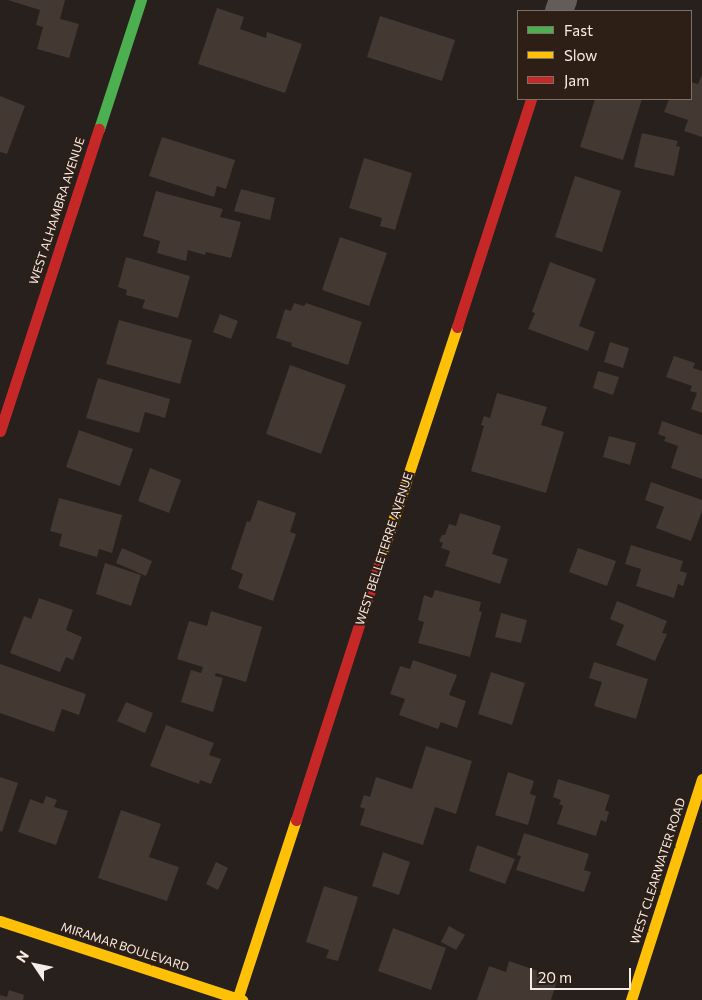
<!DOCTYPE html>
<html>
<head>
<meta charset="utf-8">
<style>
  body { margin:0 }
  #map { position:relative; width:702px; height:1000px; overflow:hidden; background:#28201c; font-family:Commissioner,sans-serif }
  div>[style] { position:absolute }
  .building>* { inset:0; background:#433832 }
  .street>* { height:28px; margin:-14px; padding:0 14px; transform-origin:14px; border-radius:14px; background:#635c58 }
  .fast>* { height:11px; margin:-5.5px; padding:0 5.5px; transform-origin:5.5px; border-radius:5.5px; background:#4caf50 }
  .slow>* { height:11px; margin:-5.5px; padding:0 5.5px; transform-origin:5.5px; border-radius:5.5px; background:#ffc107 }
  .jam>* { height:11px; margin:-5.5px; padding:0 5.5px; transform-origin:5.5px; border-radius:5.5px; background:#c62828 }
  span { translate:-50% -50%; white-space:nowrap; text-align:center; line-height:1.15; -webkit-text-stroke:4px #2e1f16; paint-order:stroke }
  .street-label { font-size:12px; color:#f7ede7 }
  .legend { position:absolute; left:517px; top:10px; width:175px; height:90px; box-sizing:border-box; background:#2e1f16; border:1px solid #7e716a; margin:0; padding:6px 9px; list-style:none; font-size:15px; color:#f7ede7 }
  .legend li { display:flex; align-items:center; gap:10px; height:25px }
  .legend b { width:25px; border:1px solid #7e716a }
  .north { position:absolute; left:10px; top:940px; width:50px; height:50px; -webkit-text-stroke:4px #2e1f16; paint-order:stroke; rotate:304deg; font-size:14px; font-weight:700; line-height:20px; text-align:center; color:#f7ede7 }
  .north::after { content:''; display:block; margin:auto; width:18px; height:22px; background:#f7ede7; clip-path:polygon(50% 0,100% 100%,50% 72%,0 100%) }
  .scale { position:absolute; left:530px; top:968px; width:101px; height:22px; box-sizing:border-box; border:2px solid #f7ede7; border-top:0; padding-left:6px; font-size:15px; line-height:18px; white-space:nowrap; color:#f7ede7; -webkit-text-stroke:4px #2e1f16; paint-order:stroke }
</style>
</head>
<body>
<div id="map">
  <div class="building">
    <i style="clip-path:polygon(8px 0,65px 0,60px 19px,79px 24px,69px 58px,37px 49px,43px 27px,36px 25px,40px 10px)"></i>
    <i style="clip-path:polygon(217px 8px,244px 17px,240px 29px,266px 38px,267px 32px,302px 44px,285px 93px,198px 64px)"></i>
    <i style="clip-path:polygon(380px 16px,455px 40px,442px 81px,367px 57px)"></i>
    <i style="clip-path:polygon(702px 75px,702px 137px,684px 131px,688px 120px,664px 112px,669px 99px,691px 99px,691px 82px,698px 84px)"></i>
    <i style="clip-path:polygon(0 96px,25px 106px,7px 154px,0 152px)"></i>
    <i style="clip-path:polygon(595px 99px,642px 99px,623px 160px,580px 147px)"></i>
    <i style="clip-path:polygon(642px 133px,678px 141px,676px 146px,680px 147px,674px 176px,634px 167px)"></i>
    <i style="clip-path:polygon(162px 137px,235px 160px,226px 189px,217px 186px,214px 197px,149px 176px)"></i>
    <i style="clip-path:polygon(364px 158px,412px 173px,395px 230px,380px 226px,382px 218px,349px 208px)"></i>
    <i style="clip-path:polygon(575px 176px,621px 191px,602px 252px,555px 237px)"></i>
    <i style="clip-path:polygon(241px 189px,275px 198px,270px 220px,234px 211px)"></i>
    <i style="clip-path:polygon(156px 191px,223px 209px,220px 217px,241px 222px,231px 258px,206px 252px,205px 255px,188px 250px,186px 261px,157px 253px,160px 241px,143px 236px)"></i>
    <i style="clip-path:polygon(340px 237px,387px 253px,369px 306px,322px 290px)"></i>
    <i style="clip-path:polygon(126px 257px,190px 276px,178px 318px,142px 308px,145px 300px,126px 295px,127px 290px,118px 287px)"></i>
    <i style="clip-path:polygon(550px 262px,596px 279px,579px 326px,595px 332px,588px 351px,528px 329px,535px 313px,532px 312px)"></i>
    <i style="clip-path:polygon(294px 303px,304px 306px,306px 303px,362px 322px,348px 365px,291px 346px,292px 343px,276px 338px,285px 309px,291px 311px)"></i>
    <i style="clip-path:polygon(220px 314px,238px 321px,231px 339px,213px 332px)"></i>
    <i style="clip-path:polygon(119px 320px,192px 340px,180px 384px,106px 364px)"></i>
    <i style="clip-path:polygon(610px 342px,629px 348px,623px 368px,604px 362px)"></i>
    <i style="clip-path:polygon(674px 356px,695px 363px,693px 368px,702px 371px,702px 413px,691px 409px,697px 393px,690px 391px,692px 386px,666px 377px)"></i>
    <i style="clip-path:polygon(290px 365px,346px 385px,321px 454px,266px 434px)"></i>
    <i style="clip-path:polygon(598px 371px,619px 377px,613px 395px,593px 388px)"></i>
    <i style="clip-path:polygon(98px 378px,170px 399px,165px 418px,145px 412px,139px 433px,86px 418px)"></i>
    <i style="clip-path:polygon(497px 393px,547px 407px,541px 425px,564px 432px,546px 493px,471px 471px,484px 426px,481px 425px,484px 416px,490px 418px)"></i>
    <i style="clip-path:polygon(662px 421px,702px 435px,702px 479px,671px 468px,678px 446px,664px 441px,666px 437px,658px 434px)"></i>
    <i style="clip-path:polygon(79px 430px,133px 449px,120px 486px,66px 467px)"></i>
    <i style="clip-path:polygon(609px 436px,636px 443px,630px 465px,603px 457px)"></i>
    <i style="clip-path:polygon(150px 468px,181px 480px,169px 513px,138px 501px)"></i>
    <i style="clip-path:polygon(651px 482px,702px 500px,702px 511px,691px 541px,656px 528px,664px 507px,645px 500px)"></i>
    <i style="clip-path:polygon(59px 498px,122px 515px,112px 553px,99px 549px,97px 557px,59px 546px,62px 534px,50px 531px)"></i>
    <i style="clip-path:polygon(258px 500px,296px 513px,290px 532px,296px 534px,273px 601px,238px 588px,243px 574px,231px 569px,247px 521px,250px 522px)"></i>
    <i style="clip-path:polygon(460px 513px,501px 526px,492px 554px,508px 559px,500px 584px,445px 566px,450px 551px,441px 548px,443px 543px,439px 541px,442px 535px,445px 535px,449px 524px,456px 526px)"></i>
    <i style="clip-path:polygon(631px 545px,683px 561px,680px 571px,687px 573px,683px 586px,678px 584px,674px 598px,636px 586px,641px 569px,625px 564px)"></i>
    <i style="clip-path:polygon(122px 548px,152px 561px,146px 576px,116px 563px)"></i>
    <i style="clip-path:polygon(578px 548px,616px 561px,607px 586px,569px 572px)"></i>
    <i style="clip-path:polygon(105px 563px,141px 575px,131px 606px,96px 594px)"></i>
    <i style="clip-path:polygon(435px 590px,481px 602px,479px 611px,482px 612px,470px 657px,418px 643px,424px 622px,418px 620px,424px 595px,432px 598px)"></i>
    <i style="clip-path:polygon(39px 598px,73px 610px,66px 630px,82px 637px,73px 660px,66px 657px,60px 672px,10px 653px,24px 616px,31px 619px)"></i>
    <i style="clip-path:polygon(617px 601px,667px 621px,662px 633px,667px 634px,655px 661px,616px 645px,624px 625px,610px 619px)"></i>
    <i style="clip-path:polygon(211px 611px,262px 627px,246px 682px,216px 673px,215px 676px,223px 678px,213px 712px,181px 702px,191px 670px,201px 673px,203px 667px,177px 659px,189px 621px,207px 626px)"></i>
    <i style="clip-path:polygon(501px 613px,527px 620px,521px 643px,495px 637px)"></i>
    <i style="clip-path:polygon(413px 660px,457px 675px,449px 695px,466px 701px,457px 728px,441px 722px,438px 729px,399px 715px,405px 699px,390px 694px,400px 666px,410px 669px)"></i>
    <i style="clip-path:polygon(594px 662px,648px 679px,636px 719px,594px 706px,602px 682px,589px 678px)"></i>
    <i style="clip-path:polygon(0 664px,86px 694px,79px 715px,62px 709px,54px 732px,0 713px)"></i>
    <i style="clip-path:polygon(491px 672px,525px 683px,512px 725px,478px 714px)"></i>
    <i style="clip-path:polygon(126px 702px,153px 713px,145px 733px,117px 721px)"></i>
    <i style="clip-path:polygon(166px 725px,214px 743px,209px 755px,221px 759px,211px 784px,200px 780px,199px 784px,150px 766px)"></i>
    <i style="clip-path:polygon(426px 746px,472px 761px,456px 814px,435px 807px,423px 845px,360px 825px,365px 809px,360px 807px,364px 795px,370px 797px,376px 777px,412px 789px)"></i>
    <i style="clip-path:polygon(508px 772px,534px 781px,530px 794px,536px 796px,528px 825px,495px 815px)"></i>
    <i style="clip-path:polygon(0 777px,18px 783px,2px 832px,0 831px)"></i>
    <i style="clip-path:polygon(558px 779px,610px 795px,605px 810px,609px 812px,606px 822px,601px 820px,596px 836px,557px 824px,563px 806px,559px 804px,561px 800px,553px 797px)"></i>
    <i style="clip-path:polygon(46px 796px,57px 800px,54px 807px,68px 811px,56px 845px,18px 832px,30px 799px,43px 804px)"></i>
    <i style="clip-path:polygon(121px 810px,161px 824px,149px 857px,179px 867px,167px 901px,98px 878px)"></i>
    <i style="clip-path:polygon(524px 833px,589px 854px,584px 870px,591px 872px,584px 892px,516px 870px,521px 856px,517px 855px)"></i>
    <i style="clip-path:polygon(477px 845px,515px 859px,505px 884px,469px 871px)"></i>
    <i style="clip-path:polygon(383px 852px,410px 862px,399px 895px,372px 886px)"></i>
    <i style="clip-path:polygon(216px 862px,228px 868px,218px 890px,206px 884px)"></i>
    <i style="clip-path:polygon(324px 886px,358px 897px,338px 961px,326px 958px,329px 950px,306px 942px)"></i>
    <i style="clip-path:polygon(449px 926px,465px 935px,456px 950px,441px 942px)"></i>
    <i style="clip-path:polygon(393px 928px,446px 948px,431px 990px,378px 971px)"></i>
    <i style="clip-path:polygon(509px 961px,558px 978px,551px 1000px,477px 1000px,489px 966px,506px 972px)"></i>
    <i style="clip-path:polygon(9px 990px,24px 995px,23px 1000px,0 1000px,0 995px,7px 997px)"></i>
  </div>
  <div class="street">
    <i style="left:559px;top:11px;width:12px;rotate:-70deg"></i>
  </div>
  <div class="fast">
    <i style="left:99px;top:129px;width:136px;rotate:-72deg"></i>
  </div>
  <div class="slow">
    <i style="left:381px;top:557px;width:242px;rotate:-71.7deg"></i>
    <i style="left:0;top:921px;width:255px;rotate:18.1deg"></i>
    <i style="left:237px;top:1000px;width:189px;rotate:-71.9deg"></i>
    <i style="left:631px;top:1000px;width:232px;rotate:-72.2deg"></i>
  </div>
  <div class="jam">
    <i style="left:457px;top:327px;width:240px;rotate:-72deg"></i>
    <i style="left:0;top:431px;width:318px;rotate:-71.9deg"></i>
    <i style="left:296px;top:820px;width:276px;rotate:-72.1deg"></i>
  </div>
  <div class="street-label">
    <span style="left:57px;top:211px;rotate:-72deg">WEST ALHAMBRA AVENUE</span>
    <span style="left:384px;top:549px;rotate:-72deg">WEST BELLETERRE AVENUE</span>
    <span style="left:658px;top:871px;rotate:-72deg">WEST CLEARWATER ROAD</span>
    <span style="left:125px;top:947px;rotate:18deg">MIRAMAR BOULEVARD</span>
  </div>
  <ul class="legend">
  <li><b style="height:6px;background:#4caf50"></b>Fast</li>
  <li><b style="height:6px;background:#ffc107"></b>Slow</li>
  <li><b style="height:6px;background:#c62828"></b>Jam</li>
  </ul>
  <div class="north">N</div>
  <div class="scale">20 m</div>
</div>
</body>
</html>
